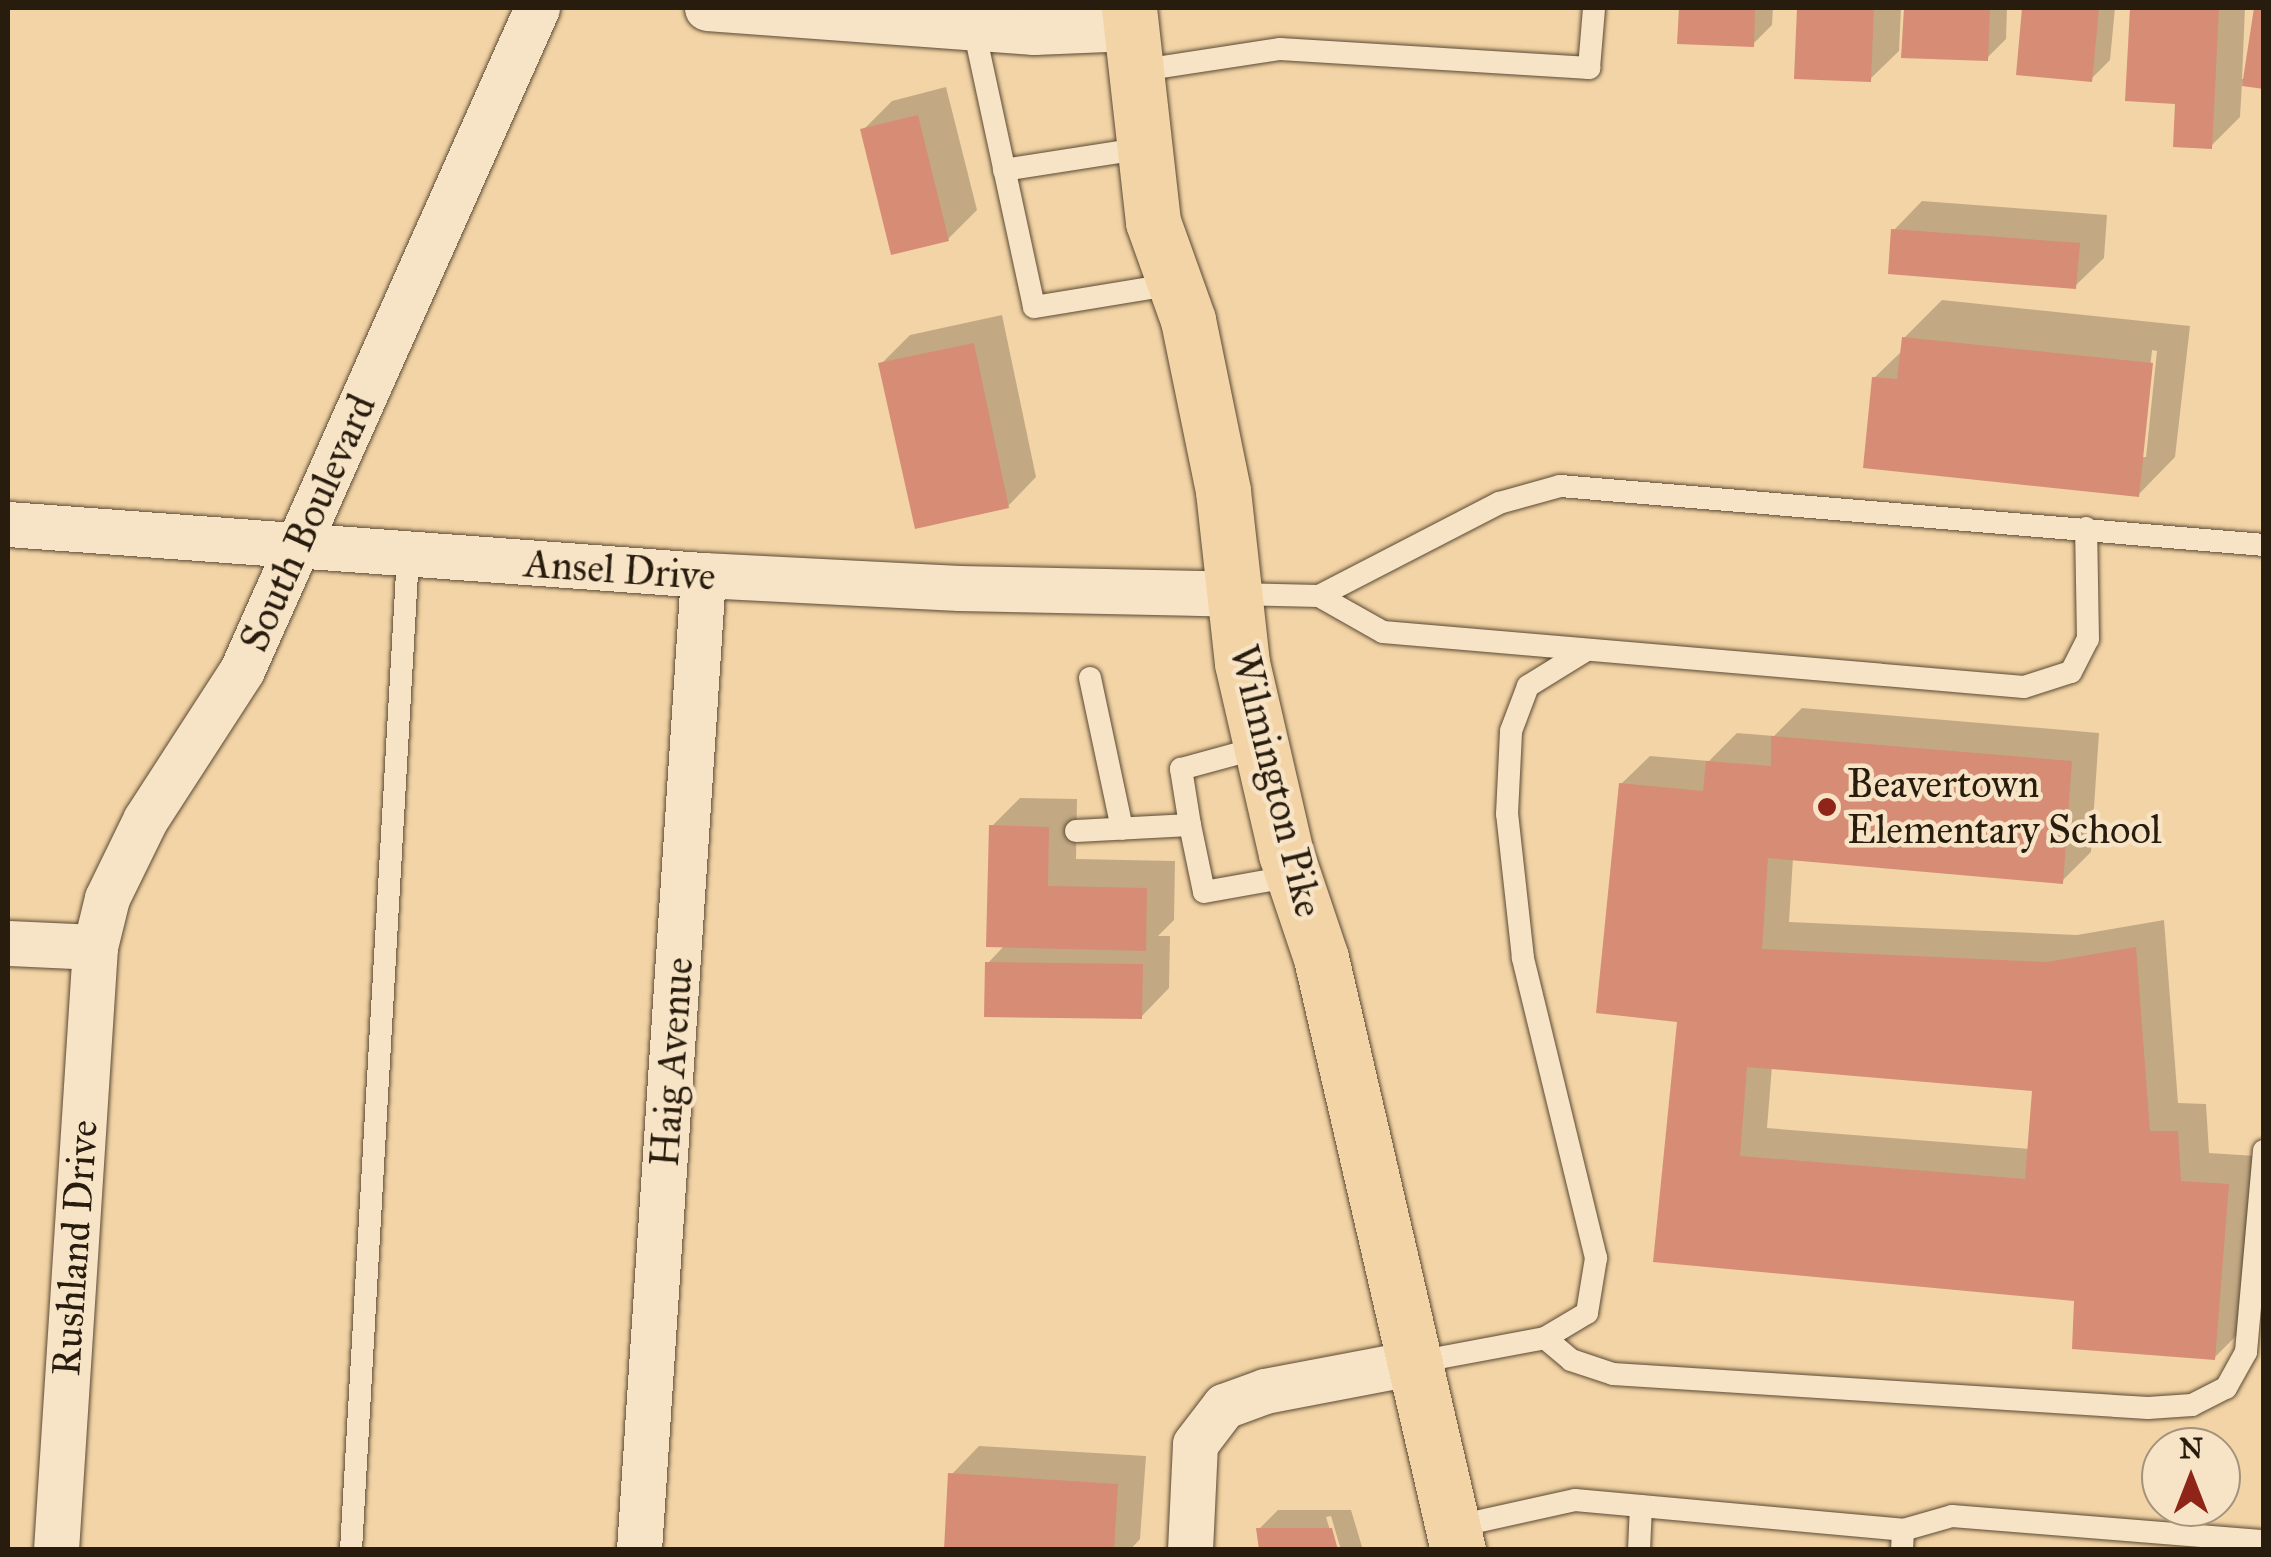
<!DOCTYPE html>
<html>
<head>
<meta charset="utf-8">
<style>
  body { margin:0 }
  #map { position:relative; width:2271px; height:1557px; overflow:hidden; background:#f3d4a6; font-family:"IM FELL Great Primer",serif }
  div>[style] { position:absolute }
  .shadow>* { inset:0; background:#0003 }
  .building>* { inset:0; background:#d78c75 }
  .roads { filter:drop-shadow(0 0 2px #5a4a34) drop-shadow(0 0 2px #5a4a34) }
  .lane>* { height:22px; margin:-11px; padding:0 11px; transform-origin:11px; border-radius:11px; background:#f7e3c5 }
  .street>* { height:45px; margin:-22.5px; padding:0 22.5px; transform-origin:22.5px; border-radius:22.5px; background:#f7e3c5 }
  .primary>* { height:55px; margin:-27.5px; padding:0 27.5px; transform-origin:27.5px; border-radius:27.5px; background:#f3d4a6 }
  .dots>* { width:28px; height:28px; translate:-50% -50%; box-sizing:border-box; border:5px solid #f7e3c5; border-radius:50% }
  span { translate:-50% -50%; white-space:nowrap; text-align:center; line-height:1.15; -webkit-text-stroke:9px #f7e3c5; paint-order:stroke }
  .street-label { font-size:40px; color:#271c0e }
  .poi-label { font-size:40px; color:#271c0e }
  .left { translate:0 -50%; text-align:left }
  .frame { position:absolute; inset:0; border:10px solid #271c0e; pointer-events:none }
  .north { position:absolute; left:2141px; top:1427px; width:100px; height:100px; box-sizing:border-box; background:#f7e3c5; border:2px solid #a4937c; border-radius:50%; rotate:0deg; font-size:28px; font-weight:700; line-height:40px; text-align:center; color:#271c0e }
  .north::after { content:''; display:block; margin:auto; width:35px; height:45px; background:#8f2418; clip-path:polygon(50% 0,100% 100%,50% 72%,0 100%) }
</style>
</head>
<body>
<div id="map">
  <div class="shadow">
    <i style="clip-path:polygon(1681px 8px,1773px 8px,1772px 25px,1753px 44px,1680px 42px)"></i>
    <i style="clip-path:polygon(1799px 8px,1901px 8px,1899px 51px,1870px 79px,1797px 77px)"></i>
    <i style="clip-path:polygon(1906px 8px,2007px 8px,2006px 39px,1987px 58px,1904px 55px)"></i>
    <i style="clip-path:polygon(2025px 8px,2115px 8px,2110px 60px,2091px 79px,2018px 72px)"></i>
    <i style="clip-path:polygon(2132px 8px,2245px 8px,2242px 79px,2246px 79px,2256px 9px,2264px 8px,2264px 87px,2242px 83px,2240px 117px,2211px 146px,2178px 101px,2127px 99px)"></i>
    <i style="clip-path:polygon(946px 87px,977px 210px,948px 239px,863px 130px,892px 101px)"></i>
    <i style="clip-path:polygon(1922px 201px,2107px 215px,2104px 258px,2075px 286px,1894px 230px)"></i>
    <i style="clip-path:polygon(evenodd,1942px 300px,2190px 326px,2175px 457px,2138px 495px,1874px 378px,1903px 350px,1904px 338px,1942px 300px,2152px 350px,2157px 351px,2146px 457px,2141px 457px,2152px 350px)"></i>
    <i style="clip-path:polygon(1002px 315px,1036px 477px,1008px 506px,881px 364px,910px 335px)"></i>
    <i style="clip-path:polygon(evenodd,1802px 708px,2099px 733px,2091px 852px,2062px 881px,1793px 858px,1789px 922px,2077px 935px,2164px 920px,2178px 1103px,2206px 1104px,2209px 1153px,2256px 1156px,2243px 1329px,2214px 1358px,2077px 1299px,1656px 1259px,1680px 1020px,1621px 784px,1650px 756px,1709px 761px,1737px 733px,1774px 736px,1802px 708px,1772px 1066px,2035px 1088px,2030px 1149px,1767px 1128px,1772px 1066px)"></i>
    <i style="clip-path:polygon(1020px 798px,1077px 799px,1076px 859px,1175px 861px,1174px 920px,1158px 936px,1170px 936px,1169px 988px,1141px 1017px,988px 963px,1005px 945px,992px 826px)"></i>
    <i style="clip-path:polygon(979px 1446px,1146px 1456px,1140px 1539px,1130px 1550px,946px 1550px,951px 1475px)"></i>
    <i style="clip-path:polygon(1278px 1510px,1351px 1510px,1363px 1550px,1341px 1550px,1331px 1516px,1326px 1517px,1336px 1550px,1259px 1529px)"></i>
  </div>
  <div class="building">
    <i style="clip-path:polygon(1679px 8px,1755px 8px,1754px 47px,1677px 44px)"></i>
    <i style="clip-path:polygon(1797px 8px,1874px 8px,1871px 82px,1794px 79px)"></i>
    <i style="clip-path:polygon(1904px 8px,1990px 8px,1988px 61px,1901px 58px)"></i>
    <i style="clip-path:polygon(2022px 8px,2099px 8px,2092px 82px,2016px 75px)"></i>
    <i style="clip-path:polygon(2130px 8px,2219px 8px,2212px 149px,2173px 147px,2175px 104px,2125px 101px)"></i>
    <i style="clip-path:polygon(2254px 8px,2264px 9px,2264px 89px,2242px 86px)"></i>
    <i style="clip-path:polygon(918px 115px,949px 241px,891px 255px,860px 129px)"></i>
    <i style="clip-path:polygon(1891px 229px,2080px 243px,2076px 289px,1888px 274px)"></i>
    <i style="clip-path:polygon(1902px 337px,2153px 363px,2139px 497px,1863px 468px,1872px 377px,1897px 379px)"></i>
    <i style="clip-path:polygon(974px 343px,1009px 508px,915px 529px,878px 363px)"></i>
    <i style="clip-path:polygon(evenodd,1771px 736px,2072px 761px,2063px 884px,1768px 858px,1762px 949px,2047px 962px,2136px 947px,2150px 1131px,2178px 1131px,2181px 1181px,2229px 1184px,2215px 1360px,2072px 1349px,2074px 1301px,1653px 1262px,1677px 1022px,1596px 1013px,1619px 783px,1703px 791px,1706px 761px,1771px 766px,1771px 736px,1747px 1067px,2032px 1091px,2025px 1179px,1740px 1156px,1747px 1067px)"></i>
    <i style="clip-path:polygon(989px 825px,1049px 827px,1048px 886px,1147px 888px,1146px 951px,986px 947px)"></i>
    <i style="clip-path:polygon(985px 962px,1143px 964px,1142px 1019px,984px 1017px)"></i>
    <i style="clip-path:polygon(948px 1473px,1118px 1484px,1114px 1550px,944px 1550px)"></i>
    <i style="clip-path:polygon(1256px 1528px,1332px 1528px,1338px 1550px,1259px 1550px)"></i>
  </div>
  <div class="roads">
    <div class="lane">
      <i style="left:974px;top:29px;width:284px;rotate:77.8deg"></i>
      <i style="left:1034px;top:307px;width:143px;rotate:-9.3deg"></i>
      <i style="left:1136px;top:71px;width:146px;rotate:-8.7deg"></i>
      <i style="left:1280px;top:49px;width:310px;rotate:3.5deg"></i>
      <i style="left:1589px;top:68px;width:60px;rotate:-85.2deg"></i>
      <i style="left:1004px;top:170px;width:142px;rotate:-8.9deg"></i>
      <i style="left:1235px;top:594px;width:84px;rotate:1.4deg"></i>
      <i style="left:1319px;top:596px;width:203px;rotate:-27.3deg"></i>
      <i style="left:1499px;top:503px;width:63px;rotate:-15.6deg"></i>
      <i style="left:1560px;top:486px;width:706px;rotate:4.79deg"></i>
      <i style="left:1319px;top:596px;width:73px;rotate:29.4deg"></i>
      <i style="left:1383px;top:632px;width:643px;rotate:4.9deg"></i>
      <i style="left:2024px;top:687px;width:49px;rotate:-17.7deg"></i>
      <i style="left:2071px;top:672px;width:37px;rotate:-63deg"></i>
      <i style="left:2088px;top:639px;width:111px;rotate:-91deg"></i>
      <i style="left:1090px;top:678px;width:154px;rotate:78deg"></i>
      <i style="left:1190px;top:825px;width:57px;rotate:-99.1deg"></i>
      <i style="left:1181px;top:769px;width:84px;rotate:-15.2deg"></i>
      <i style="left:1076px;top:831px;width:114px;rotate:-3deg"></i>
      <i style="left:1190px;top:825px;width:68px;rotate:78.2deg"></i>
      <i style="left:1204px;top:892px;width:91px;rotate:-10.1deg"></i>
      <i style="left:1545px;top:1338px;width:34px;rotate:40deg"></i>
      <i style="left:1571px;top:1360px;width:44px;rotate:18.4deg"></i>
      <i style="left:1613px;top:1374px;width:536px;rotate:3.64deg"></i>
      <i style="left:2148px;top:1408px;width:44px;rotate:-3.9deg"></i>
      <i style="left:2192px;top:1405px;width:38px;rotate:-27deg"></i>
      <i style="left:2226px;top:1388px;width:41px;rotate:-60.9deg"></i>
      <i style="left:2246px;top:1352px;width:202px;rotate:-84.9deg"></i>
      <i style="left:1417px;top:1362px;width:130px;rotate:-10.6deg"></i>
      <i style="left:1545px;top:1338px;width:49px;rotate:-30.8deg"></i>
      <i style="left:1587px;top:1313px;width:56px;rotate:-80.7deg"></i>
      <i style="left:1596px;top:1258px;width:309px;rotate:-103.7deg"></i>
      <i style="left:1523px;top:958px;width:145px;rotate:-96.3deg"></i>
      <i style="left:1507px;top:814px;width:83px;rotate:-87.2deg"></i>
      <i style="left:1511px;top:731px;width:48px;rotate:-69.3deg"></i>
      <i style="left:1528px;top:686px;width:67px;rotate:-31.6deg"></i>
      <i style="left:1453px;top:1527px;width:125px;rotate:-12.5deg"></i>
      <i style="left:1575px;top:1500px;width:329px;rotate:5.2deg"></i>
      <i style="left:351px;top:1550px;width:996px;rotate:-86.72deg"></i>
      <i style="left:1639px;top:1550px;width:44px;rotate:-87.4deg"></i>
      <i style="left:1902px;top:1550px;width:20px;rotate:-87deg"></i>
      <i style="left:1903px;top:1530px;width:51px;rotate:-15.9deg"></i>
      <i style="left:1952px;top:1516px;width:313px;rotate:4.6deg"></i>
    </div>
    <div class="street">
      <i style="left:707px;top:8px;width:328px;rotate:4.2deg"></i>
      <i style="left:1034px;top:32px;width:97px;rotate:-2.4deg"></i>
      <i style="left:8px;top:524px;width:697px;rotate:4.2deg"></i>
      <i style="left:703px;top:575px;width:256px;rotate:2.9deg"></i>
      <i style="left:959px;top:588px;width:275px;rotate:1.2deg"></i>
      <i style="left:8px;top:943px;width:87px;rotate:2.6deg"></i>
      <i style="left:56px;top:1550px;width:604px;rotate:-86.3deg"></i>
      <i style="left:95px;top:947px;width:50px;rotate:-76.2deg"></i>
      <i style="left:107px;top:898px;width:87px;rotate:-64deg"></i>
      <i style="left:145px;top:820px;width:179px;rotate:-57.1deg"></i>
      <i style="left:242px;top:670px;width:725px;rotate:-65.98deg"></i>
      <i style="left:639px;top:1550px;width:977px;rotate:-86.24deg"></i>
      <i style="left:1190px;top:1550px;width:106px;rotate:-87.3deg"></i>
      <i style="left:1195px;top:1444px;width:48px;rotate:-52.7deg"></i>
      <i style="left:1224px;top:1406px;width:44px;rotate:-20.1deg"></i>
      <i style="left:1265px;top:1391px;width:155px;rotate:-10.8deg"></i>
    </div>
    <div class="primary">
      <i style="left:1129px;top:8px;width:215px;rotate:83.6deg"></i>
      <i style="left:1153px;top:222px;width:104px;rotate:70.3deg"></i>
      <i style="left:1188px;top:320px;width:175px;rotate:78.4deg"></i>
      <i style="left:1223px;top:491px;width:173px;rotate:83.7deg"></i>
      <i style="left:1242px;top:663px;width:196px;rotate:77deg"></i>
      <i style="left:1286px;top:854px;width:110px;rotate:71.4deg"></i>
      <i style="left:1321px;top:958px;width:608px;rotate:76.97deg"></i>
    </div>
  </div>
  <div class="dots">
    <i style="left:1827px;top:807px;background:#8f2418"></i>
  </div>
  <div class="street-label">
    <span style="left:308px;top:523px;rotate:-66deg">South Boulevard</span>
    <span style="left:620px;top:570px;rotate:4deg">Ansel Drive</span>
    <span style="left:1276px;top:781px;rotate:76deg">Wilmington Pike</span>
    <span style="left:672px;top:1062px;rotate:-86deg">Haig Avenue</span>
    <span style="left:75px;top:1248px;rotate:-86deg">Rushland Drive</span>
  </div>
  <div class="poi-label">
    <span class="left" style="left:1847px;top:807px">Beavertown<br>Elementary School</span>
  </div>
  <div class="frame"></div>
  <div class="north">N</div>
</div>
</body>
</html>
